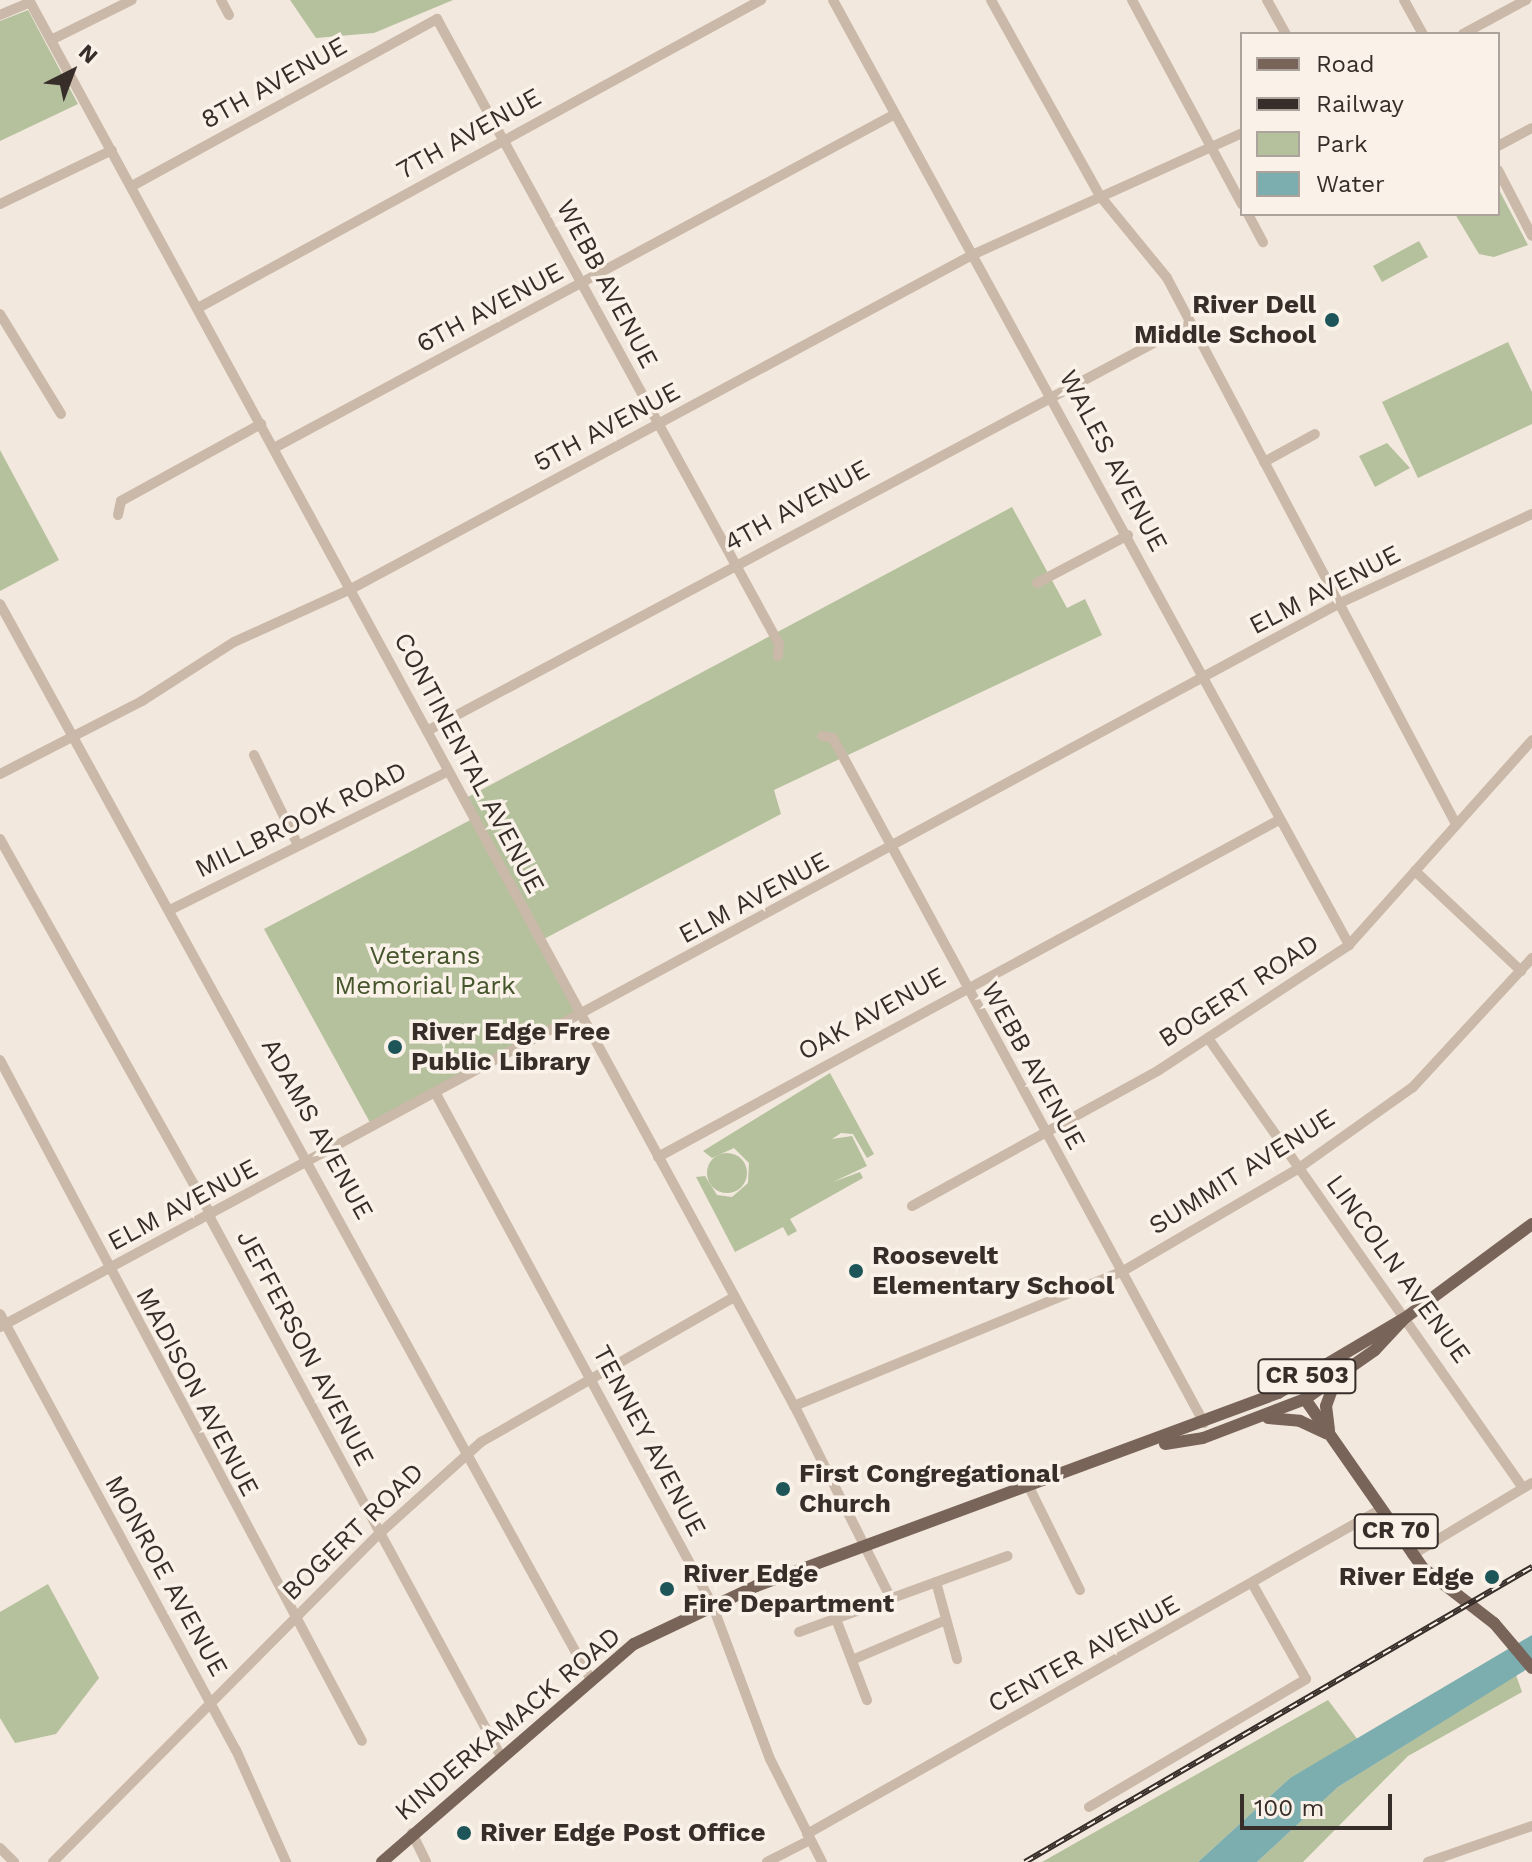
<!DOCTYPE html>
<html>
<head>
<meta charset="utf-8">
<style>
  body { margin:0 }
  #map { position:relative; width:1532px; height:1862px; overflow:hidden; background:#f2e8dd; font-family:"Work Sans",sans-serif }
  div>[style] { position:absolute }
  .green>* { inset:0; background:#b5c19d }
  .round { border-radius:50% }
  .water>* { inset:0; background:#7cadaf }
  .minor>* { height:10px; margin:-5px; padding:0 5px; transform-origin:5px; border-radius:5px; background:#cab8a8 }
  .major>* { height:12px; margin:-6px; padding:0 6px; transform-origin:6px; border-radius:6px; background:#79645a }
  .rail>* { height:6px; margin-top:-3px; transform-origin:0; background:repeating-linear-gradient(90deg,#faf2e9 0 9px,#372d29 0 18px); box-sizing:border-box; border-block:2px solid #372d29 }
  .dots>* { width:22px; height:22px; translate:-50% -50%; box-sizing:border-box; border:4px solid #faf2e9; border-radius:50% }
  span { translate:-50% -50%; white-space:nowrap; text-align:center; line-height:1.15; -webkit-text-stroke:7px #faf2e9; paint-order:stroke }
  .shield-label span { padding:2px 6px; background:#faf2e9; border:2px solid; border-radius:6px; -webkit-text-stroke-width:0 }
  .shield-label { font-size:24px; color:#372d29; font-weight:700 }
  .street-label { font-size:26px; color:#372d29 }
  .poi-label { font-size:26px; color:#372d29; font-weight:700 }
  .right { translate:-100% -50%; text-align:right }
  .left { translate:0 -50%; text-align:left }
  .park-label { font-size:26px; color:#46562c }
  .legend { position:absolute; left:1240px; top:32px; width:260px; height:184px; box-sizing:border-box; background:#faf2e9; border:2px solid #aca39c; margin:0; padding:10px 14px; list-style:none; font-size:24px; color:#372d29 }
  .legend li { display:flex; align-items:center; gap:16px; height:40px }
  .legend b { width:40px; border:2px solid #aca39c }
  .north { position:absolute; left:32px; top:32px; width:80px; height:80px; -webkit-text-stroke:6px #faf2e9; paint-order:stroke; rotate:42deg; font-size:22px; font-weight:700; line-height:32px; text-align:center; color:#372d29 }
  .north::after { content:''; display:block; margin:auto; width:28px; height:36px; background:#372d29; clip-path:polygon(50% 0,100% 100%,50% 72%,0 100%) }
  .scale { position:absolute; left:1240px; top:1794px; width:152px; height:36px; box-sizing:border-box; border:4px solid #372d29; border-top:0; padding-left:10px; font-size:24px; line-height:28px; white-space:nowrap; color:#372d29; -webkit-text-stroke:6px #faf2e9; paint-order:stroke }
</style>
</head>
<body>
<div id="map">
  <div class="green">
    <i style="clip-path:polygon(290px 0,453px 0,374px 33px,316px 38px)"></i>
    <i style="clip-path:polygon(28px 10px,78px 104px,0 141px,0 21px)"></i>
    <i style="clip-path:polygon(1498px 188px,1528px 245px,1494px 257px,1479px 254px,1455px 214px,1498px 214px)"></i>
    <i style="clip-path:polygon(1419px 241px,1428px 257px,1382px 282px,1373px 266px)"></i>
    <i style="clip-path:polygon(1508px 342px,1532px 392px,1532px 424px,1418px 478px,1382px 402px)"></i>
    <i style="clip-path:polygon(1387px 443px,1410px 468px,1375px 487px,1359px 456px)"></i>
    <i style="clip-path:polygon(0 450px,59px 560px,0 591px)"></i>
    <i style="clip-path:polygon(1012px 507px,1067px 608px,1085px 599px,1102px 635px,774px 790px,781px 814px,542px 940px,581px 1013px,373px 1128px,264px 929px,476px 817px,466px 798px)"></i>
    <i style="clip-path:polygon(830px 1073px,874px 1154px,867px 1158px,853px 1134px,841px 1133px,832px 1139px,852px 1136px,867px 1166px,833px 1182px,860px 1172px,863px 1178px,790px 1219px,797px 1231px,788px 1236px,783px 1227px,735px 1252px,696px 1177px,705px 1176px,717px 1195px,732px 1197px,748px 1183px,749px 1163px,734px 1148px,712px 1158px,703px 1151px)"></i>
    <i class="round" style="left:707px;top:1153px;width:40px;height:40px"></i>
    <i style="clip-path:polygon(48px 1584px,99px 1678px,56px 1734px,15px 1743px,0 1718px,0 1612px)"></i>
    <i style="clip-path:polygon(1516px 1675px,1522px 1692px,1408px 1756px,1303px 1862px,1257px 1862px,1338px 1787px)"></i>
    <i style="clip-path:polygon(1328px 1700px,1358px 1740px,1290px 1778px,1198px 1862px,1042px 1862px)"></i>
  </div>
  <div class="water">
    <i style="clip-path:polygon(1532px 1635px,1532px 1666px,1338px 1787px,1257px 1862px,1198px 1862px,1290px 1778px)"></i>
  </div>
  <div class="minor">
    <i style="left:29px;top:0;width:1606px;rotate:61.44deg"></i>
    <i style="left:797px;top:1411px;width:210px;rotate:63.4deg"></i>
    <i style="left:221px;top:0;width:17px;rotate:62deg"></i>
    <i style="left:833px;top:0;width:1077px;rotate:61.36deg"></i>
    <i style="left:991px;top:0;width:224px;rotate:60.9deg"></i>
    <i style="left:1100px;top:196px;width:106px;rotate:50.7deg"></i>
    <i style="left:1167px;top:278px;width:618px;rotate:62.11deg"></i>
    <i style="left:1132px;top:0;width:232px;rotate:61.7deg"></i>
    <i style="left:1267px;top:0;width:39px;rotate:61deg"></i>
    <i style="left:1404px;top:0;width:39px;rotate:61deg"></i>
    <i style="left:0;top:15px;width:33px;rotate:-23deg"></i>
    <i style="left:1463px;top:34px;width:72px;rotate:-28.4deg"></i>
    <i style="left:51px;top:40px;width:90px;rotate:-26.3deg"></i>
    <i style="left:1498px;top:146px;width:38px;rotate:-28deg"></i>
    <i style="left:1498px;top:170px;width:74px;rotate:62.7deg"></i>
    <i style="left:132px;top:186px;width:348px;rotate:-28.7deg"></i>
    <i style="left:437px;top:19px;width:712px;rotate:61.31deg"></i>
    <i style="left:779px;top:644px;width:12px;rotate:95deg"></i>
    <i style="left:0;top:204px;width:124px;rotate:-25.7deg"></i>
    <i style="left:1248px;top:214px;width:32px;rotate:62deg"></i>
    <i style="left:198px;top:308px;width:642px;rotate:-28.68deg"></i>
    <i style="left:0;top:314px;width:117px;rotate:58.6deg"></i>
    <i style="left:274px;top:448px;width:705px;rotate:-28.27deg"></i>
    <i style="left:1264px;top:462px;width:58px;rotate:-28.8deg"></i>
    <i style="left:118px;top:515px;width:14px;rotate:-78deg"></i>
    <i style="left:121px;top:501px;width:160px;rotate:-28.8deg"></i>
    <i style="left:1037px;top:583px;width:103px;rotate:-27.8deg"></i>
    <i style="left:0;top:604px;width:1225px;rotate:61.22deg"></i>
    <i style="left:427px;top:731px;width:866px;rotate:-28.1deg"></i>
    <i style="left:822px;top:736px;width:11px;rotate:10deg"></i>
    <i style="left:833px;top:738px;width:779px;rotate:61.56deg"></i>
    <i style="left:254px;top:755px;width:98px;rotate:64deg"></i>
    <i style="left:0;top:774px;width:160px;rotate:-27.2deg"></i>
    <i style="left:142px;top:701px;width:109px;rotate:-32.7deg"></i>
    <i style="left:234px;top:642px;width:128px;rotate:-24.4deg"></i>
    <i style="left:351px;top:589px;width:705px;rotate:-28.27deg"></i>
    <i style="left:972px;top:255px;width:296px;rotate:-24.3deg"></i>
    <i style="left:0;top:839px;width:431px;rotate:60.7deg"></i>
    <i style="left:1415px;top:871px;width:146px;rotate:43.3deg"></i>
    <i style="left:172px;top:909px;width:309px;rotate:-26.5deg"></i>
    <i style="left:1208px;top:1038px;width:549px;rotate:55.01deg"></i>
    <i style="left:0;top:1060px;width:771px;rotate:62.01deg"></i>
    <i style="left:436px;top:1094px;width:580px;rotate:61.58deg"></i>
    <i style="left:712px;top:1604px;width:165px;rotate:69.5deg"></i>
    <i style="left:770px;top:1759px;width:115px;rotate:63.2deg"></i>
    <i style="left:658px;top:1157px;width:707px;rotate:-28.49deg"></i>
    <i style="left:912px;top:1206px;width:282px;rotate:-28.8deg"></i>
    <i style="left:1159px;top:1070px;width:227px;rotate:-33.3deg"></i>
    <i style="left:1349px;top:945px;width:275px;rotate:-48.2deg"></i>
    <i style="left:209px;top:1216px;width:610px;rotate:61.63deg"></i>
    <i style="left:0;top:1314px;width:496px;rotate:61.6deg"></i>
    <i style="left:236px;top:1750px;width:123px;rotate:65.9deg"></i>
    <i style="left:0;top:1327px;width:1523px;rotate:-28.38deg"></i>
    <i style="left:1340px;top:603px;width:212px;rotate:-24.9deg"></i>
    <i style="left:794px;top:1406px;width:356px;rotate:-22.3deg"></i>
    <i style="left:1123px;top:1271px;width:204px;rotate:-30.3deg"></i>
    <i style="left:1299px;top:1168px;width:140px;rotate:-35.4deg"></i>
    <i style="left:1413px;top:1087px;width:176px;rotate:-47.3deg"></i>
    <i style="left:1029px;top:1487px;width:115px;rotate:63.7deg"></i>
    <i style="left:1412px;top:1555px;width:140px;rotate:-31deg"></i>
    <i style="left:936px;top:1582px;width:80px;rotate:74.7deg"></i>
    <i style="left:836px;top:1619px;width:87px;rotate:69.1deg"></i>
    <i style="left:799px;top:1632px;width:222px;rotate:-20deg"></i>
    <i style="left:852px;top:1660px;width:102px;rotate:-23.1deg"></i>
    <i style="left:1089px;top:1807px;width:252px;rotate:-30.5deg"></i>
    <i style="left:1306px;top:1679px;width:108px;rotate:-119.4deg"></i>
    <i style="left:412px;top:1833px;width:32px;rotate:64deg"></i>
    <i style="left:807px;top:1834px;width:660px;rotate:-29.52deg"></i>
    <i style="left:0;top:1848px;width:20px;rotate:45deg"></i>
    <i style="left:53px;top:1862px;width:464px;rotate:-45.2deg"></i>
    <i style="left:380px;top:1533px;width:136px;rotate:-42deg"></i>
    <i style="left:481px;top:1442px;width:292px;rotate:-29.8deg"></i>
    <i style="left:767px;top:1862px;width:48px;rotate:-27.1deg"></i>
    <i style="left:1428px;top:1862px;width:110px;rotate:-19.1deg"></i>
  </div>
  <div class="major">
    <i style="left:1305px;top:1399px;width:206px;rotate:55.1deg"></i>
    <i style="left:1423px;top:1568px;width:90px;rotate:37.8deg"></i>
    <i style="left:1494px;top:1623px;width:59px;rotate:49.8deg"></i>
    <i style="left:1268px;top:1418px;width:32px;rotate:5deg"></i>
    <i style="left:1300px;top:1421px;width:29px;rotate:25deg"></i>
    <i style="left:1329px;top:1430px;width:24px;rotate:-97deg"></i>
    <i style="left:1326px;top:1406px;width:30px;rotate:-70deg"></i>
    <i style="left:1165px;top:1444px;width:38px;rotate:-9deg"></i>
    <i style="left:1203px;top:1438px;width:109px;rotate:-20.9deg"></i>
    <i style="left:1305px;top:1399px;width:85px;rotate:-35deg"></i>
    <i style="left:1375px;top:1350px;width:41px;rotate:-47deg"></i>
    <i style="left:382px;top:1862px;width:333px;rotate:-40.9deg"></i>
    <i style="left:634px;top:1644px;width:135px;rotate:-25.4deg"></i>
    <i style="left:756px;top:1586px;width:557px;rotate:-20.29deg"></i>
    <i style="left:1278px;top:1393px;width:147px;rotate:-30.6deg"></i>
    <i style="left:1405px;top:1318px;width:158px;rotate:-36.5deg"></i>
  </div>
  <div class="rail">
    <i style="left:1025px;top:1862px;width:587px;rotate:-30.19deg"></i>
  </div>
  <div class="dots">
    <i style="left:1332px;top:320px;background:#1e5559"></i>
    <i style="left:395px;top:1047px;background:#1e5559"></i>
    <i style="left:856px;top:1271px;background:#1e5559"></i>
    <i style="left:783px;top:1489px;background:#1e5559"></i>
    <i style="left:1492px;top:1577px;background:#1e5559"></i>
    <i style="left:667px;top:1589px;background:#1e5559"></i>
    <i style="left:464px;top:1833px;background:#1e5559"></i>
  </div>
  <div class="shield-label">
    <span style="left:1307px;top:1376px">CR 503</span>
    <span style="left:1396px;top:1531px">CR 70</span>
  </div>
  <div class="street-label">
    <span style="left:274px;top:83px;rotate:-29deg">8TH AVENUE</span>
    <span style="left:469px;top:134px;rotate:-29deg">7TH AVENUE</span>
    <span style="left:607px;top:284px;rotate:62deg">WEBB AVENUE</span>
    <span style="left:490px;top:308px;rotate:-28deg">6TH AVENUE</span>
    <span style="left:607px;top:427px;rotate:-28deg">5TH AVENUE</span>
    <span style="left:1113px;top:461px;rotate:62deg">WALES AVENUE</span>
    <span style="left:797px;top:506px;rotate:-29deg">4TH AVENUE</span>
    <span style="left:1325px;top:590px;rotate:-27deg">ELM AVENUE</span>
    <span style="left:469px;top:763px;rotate:62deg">CONTINENTAL AVENUE</span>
    <span style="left:301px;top:820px;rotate:-26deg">MILLBROOK ROAD</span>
    <span style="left:754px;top:898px;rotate:-28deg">ELM AVENUE</span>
    <span style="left:1239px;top:991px;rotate:-33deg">BOGERT ROAD</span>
    <span style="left:872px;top:1014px;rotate:-29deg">OAK AVENUE</span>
    <span style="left:1033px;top:1066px;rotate:61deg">WEBB AVENUE</span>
    <span style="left:317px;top:1129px;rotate:61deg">ADAMS AVENUE</span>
    <span style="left:1242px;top:1172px;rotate:-32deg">SUMMIT AVENUE</span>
    <span style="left:183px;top:1205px;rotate:-28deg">ELM AVENUE</span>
    <span style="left:1398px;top:1269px;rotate:54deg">LINCOLN AVENUE</span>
    <span style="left:305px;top:1348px;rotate:62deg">JEFFERSON AVENUE</span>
    <span style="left:197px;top:1392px;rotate:62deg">MADISON AVENUE</span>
    <span style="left:649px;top:1441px;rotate:62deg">TENNEY AVENUE</span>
    <span style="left:353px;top:1532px;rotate:-44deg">BOGERT ROAD</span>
    <span style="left:166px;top:1576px;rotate:61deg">MONROE AVENUE</span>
    <span style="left:1084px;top:1654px;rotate:-29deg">CENTER AVENUE</span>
    <span style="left:508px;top:1724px;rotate:-40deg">KINDERKAMACK ROAD</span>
  </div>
  <div class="poi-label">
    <span class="right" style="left:1316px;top:320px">River Dell<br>Middle School</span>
    <span class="left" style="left:411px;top:1047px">River Edge Free<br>Public Library</span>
    <span class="left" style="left:872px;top:1271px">Roosevelt<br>Elementary School</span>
    <span class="left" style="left:799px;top:1489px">First Congregational<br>Church</span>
    <span class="left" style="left:683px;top:1589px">River Edge<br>Fire Department</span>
    <span class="right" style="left:1474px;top:1577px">River Edge</span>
    <span class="left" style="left:480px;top:1833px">River Edge Post Office</span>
  </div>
  <div class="park-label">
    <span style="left:425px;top:971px">Veterans<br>Memorial Park</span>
  </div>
  <ul class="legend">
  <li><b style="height:10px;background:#79645a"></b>Road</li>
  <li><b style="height:10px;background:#372d29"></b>Railway</li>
  <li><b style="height:22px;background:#b5c19d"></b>Park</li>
  <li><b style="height:22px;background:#7cadaf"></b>Water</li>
  </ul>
  <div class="north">N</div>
  <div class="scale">100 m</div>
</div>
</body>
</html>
